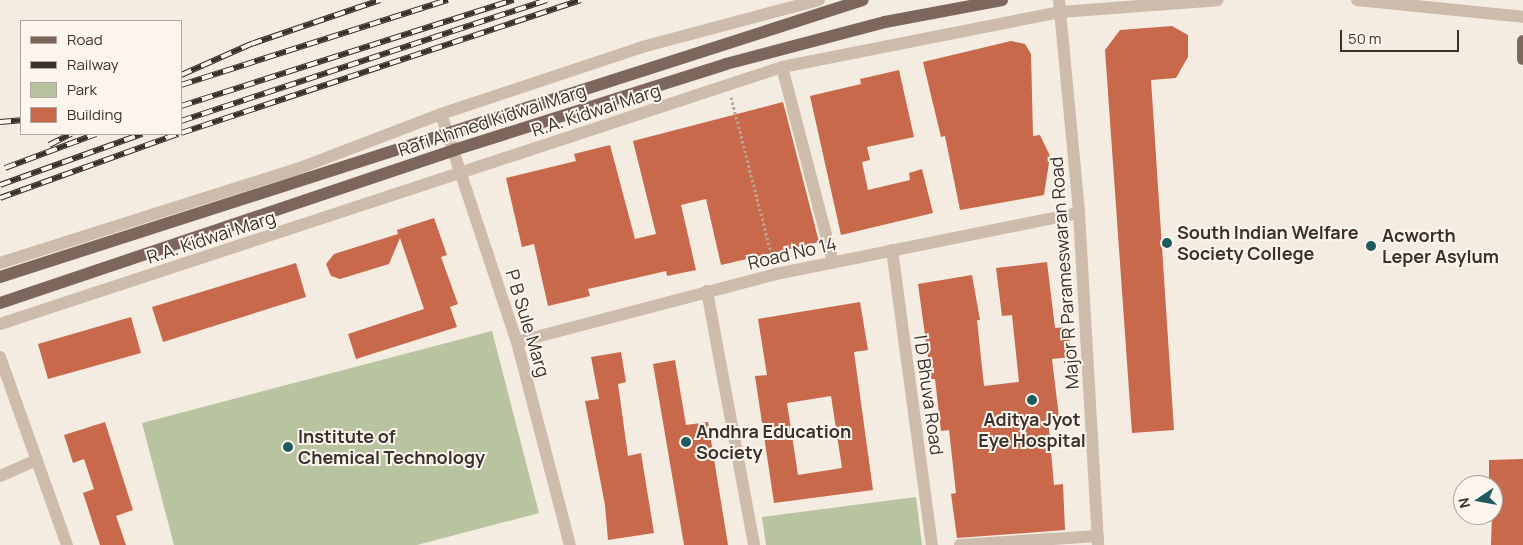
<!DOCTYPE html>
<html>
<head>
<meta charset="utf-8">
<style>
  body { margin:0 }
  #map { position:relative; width:1523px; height:545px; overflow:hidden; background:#f4ebe1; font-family:Manrope,sans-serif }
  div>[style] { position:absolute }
  .green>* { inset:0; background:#b8c4a0 }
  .building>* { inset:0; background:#c8694b }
  .path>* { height:3px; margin-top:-1.5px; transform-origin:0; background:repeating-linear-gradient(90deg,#b9a596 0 2.5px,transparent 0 5px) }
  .minor>* { height:12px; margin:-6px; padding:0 6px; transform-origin:6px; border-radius:6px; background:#cdbbac }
  .major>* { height:12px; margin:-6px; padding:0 6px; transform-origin:6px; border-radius:6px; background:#7d675c }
  .rail>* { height:5.5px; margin-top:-2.75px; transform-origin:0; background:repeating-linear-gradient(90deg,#fbf5ee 0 11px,#3b302b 0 22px); box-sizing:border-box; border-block:1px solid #3b302b }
  .dots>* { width:14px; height:14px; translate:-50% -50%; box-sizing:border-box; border:2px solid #fbf5ee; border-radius:50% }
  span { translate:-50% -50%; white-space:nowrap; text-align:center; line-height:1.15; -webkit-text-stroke:4px #fbf5ee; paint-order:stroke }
  .street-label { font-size:18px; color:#3b302b }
  .poi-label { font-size:18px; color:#3b302b; font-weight:700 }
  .left { translate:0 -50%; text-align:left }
  .legend { position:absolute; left:20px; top:20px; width:162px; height:115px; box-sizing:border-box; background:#fbf5ee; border:1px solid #aea6a0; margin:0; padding:6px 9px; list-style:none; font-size:15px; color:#3b302b }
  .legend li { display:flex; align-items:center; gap:10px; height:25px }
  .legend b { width:25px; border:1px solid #aea6a0 }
  .north { position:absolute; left:1453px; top:475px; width:50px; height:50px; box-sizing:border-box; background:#fbf5ee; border:1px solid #aea6a0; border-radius:50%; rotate:258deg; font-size:14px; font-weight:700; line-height:20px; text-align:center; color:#3b302b }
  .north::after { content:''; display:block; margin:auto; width:18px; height:22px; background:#1f5a5e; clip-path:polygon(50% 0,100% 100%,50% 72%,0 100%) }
  .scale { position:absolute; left:1340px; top:30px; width:119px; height:22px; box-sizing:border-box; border:2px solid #3b302b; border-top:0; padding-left:6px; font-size:15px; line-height:18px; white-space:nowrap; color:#3b302b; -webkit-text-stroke:4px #fbf5ee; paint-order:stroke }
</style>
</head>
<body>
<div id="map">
  <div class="green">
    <i style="clip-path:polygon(492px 331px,539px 513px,417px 545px,174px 545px,142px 423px)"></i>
    <i style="clip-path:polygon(916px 497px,922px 545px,766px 545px,762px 517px)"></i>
  </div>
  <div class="building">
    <i style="clip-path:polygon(1172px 26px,1188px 35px,1188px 57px,1176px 78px,1151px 80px,1174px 430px,1132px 433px,1105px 50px,1120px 30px)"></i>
    <i style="clip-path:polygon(1011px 41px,1025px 44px,1031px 54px,1033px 136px,1040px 135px,1050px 156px,1044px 195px,960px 210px,945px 136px,941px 137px,923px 62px)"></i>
    <i style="clip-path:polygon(899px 70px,914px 137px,867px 147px,870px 160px,862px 162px,868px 190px,910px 180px,909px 173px,922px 169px,933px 213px,841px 235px,810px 96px,861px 84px,860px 79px)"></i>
    <i style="clip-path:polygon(783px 102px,819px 242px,721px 265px,706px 199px,681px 205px,696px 270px,667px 276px,666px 271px,588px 289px,590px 296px,548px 306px,534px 244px,522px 247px,506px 178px,576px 161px,574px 154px,610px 145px,635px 239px,656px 234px,633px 141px)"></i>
    <i style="clip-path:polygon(434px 218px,447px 255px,441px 257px,458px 304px,450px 307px,457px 327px,356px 359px,348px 334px,424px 309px,400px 238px,389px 264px,340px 279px,331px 276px,326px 264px,334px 254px,398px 234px,397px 230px)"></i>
    <i style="clip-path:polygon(1047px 262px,1055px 328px,1068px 327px,1071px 357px,1052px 359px,1059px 417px,1048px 418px,1054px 485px,1063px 484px,1065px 530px,957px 538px,951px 494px,956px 493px,949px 430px,941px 431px,935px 379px,931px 379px,918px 284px,972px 275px,980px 320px,977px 320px,984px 386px,1019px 382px,1012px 315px,1002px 316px,996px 268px)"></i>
    <i style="clip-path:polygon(296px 263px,306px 297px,163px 342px,152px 307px)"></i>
    <i style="clip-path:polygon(evenodd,860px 302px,868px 350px,854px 352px,873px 490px,774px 503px,755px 376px,767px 375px,758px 319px,860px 302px,831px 396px,842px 468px,798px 475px,787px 403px,831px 396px)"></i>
    <i style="clip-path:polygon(131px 317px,141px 353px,48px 379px,38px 344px)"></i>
    <i style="clip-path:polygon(621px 352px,626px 382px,618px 384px,628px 456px,641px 453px,654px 533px,608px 540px,605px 505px,585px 401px,599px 399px,591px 357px)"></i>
    <i style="clip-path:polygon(675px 360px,686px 425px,708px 422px,728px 545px,684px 545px,653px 364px)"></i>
    <i style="clip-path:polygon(105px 422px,133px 510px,116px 516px,126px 545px,100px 545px,83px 493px,94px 489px,84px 459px,73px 463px,64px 435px)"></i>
    <i style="clip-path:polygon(1523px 459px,1523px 545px,1491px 545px,1493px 485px,1489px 485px,1489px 460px)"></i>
  </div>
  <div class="path">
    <i style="left:731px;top:97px;width:169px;rotate:75.6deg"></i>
  </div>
  <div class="minor">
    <i style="left:1059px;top:0;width:214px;rotate:84.6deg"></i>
    <i style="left:1079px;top:213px;width:333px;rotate:86.7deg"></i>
    <i style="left:1357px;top:0;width:167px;rotate:5.8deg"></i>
    <i style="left:782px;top:67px;width:202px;rotate:75.3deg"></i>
    <i style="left:441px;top:114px;width:240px;rotate:71.6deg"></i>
    <i style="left:517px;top:342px;width:210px;rotate:75.4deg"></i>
    <i style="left:892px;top:250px;width:298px;rotate:82.3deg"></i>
    <i style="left:0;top:263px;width:312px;rotate:-17.6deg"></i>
    <i style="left:297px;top:169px;width:154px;rotate:-20.9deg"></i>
    <i style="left:441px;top:114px;width:212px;rotate:-18.4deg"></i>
    <i style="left:642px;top:47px;width:183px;rotate:-14.9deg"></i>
    <i style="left:707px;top:291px;width:258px;rotate:79.5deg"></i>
    <i style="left:0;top:324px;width:823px;rotate:-18.19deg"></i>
    <i style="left:782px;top:67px;width:283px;rotate:-11.2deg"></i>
    <i style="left:1060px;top:12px;width:158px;rotate:-4.3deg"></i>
    <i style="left:517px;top:342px;width:268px;rotate:-14.7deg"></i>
    <i style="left:776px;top:274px;width:309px;rotate:-11.4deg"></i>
    <i style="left:0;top:357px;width:200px;rotate:70.4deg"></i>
    <i style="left:0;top:476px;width:40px;rotate:-23.4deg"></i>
    <i style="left:960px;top:545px;width:138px;rotate:-3.7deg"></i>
  </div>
  <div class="major">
    <i style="left:1523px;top:41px;width:18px;rotate:90deg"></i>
    <i style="left:0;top:277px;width:906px;rotate:-17.8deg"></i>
    <i style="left:0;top:303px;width:479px;rotate:-18.6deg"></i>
    <i style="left:454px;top:150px;width:285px;rotate:-17.5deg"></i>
    <i style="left:726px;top:64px;width:164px;rotate:-14.8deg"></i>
    <i style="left:885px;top:22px;width:119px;rotate:-10.6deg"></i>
  </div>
  <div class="rail">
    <i style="left:181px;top:75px;width:77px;rotate:-23.9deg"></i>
    <i style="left:251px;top:44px;width:136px;rotate:-18.8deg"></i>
    <i style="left:181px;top:85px;width:280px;rotate:-17.7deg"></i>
    <i style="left:181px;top:106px;width:349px;rotate:-17.7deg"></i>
    <i style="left:181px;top:121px;width:385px;rotate:-18.3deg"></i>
    <i style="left:0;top:122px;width:21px;rotate:-5deg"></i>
    <i style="left:181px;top:133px;width:421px;rotate:-18.4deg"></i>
    <i style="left:49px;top:145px;width:25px;rotate:-27deg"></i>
    <i style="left:5px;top:168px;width:97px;rotate:-20.5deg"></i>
    <i style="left:0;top:185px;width:151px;rotate:-19.8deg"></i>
    <i style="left:0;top:198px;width:189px;rotate:-19.8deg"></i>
  </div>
  <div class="dots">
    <i style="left:1167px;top:243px;background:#1f5a5e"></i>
    <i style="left:1371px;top:246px;background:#1f5a5e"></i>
    <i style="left:1032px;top:400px;background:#1f5a5e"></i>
    <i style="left:686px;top:442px;background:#1f5a5e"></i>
    <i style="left:288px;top:447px;background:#1f5a5e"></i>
  </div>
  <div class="street-label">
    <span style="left:596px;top:110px;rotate:-18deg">R.A. Kidwai Marg</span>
    <span style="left:492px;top:120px;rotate:-18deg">Rafi Ahmed Kidwai Marg</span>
    <span style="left:211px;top:237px;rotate:-18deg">R.A. Kidwai Marg</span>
    <span style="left:792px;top:253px;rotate:-13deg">Road No 14</span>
    <span style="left:1064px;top:273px;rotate:-94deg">Major R Parameswaran Road</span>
    <span style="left:528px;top:323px;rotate:73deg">P B Sule Marg</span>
    <span style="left:929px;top:395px;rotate:82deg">I D Bhuva Road</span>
  </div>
  <div class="poi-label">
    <span class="left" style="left:1177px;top:243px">South Indian Welfare<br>Society College</span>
    <span class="left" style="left:1382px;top:246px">Acworth<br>Leper Asylum</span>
    <span style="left:1032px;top:430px">Aditya Jyot<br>Eye Hospital</span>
    <span class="left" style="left:696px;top:442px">Andhra Education<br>Society</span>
    <span class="left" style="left:298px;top:447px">Institute of<br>Chemical Technology</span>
  </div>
  <ul class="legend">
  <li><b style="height:6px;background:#7d675c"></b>Road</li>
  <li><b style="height:6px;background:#3b302b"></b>Railway</li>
  <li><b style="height:14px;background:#b8c4a0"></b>Park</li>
  <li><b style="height:14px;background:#c8694b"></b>Building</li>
  </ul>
  <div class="north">N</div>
  <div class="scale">50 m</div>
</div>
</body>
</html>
